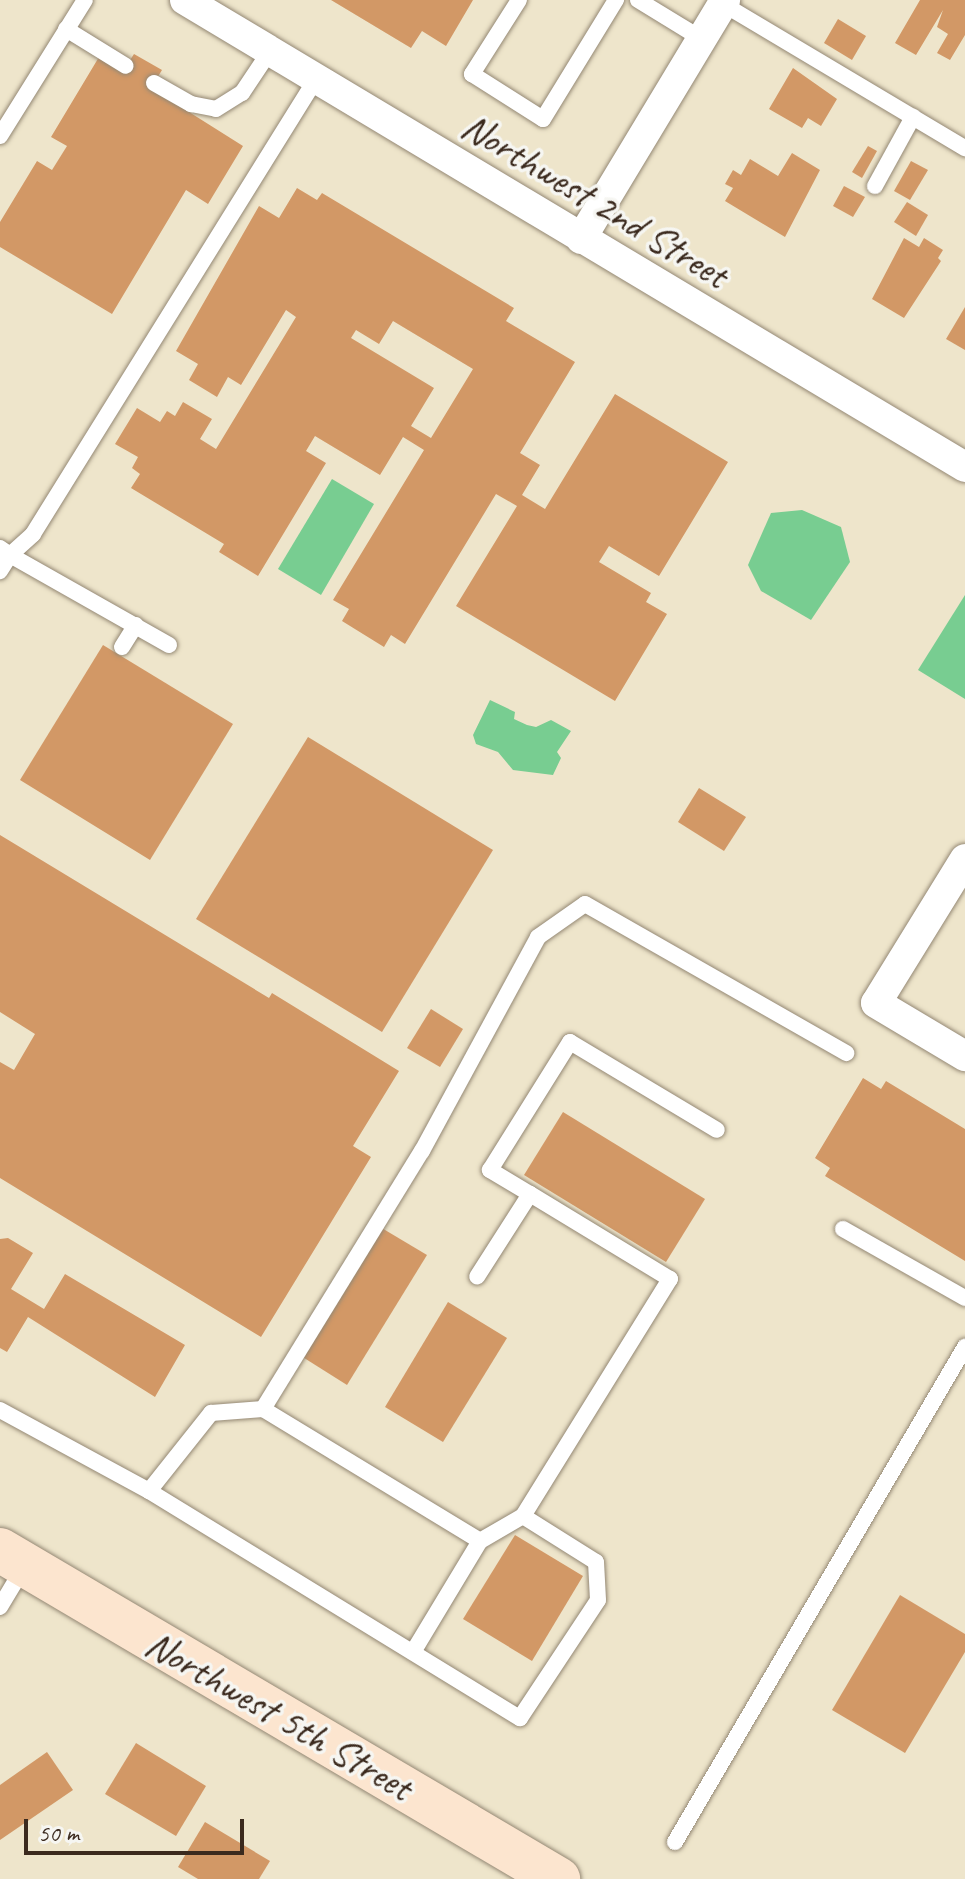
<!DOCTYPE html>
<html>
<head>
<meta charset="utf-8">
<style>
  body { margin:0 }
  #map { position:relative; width:965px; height:1879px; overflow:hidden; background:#eee5cb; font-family:Caveat,sans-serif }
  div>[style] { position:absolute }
  .green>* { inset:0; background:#78cd91 }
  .building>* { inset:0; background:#d29866 }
  .roads { filter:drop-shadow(0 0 2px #948874) drop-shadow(0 0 2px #948874) }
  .lane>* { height:16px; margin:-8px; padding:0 8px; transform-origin:8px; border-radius:8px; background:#fff }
  .street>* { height:30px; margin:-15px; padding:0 15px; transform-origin:15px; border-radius:15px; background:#fff }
  .secondary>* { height:44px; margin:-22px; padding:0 22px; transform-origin:22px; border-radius:22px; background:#fce5cf }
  span { translate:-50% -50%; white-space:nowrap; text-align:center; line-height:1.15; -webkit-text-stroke:7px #f6f6f2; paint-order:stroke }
  .street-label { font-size:40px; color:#3b2a1e }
  .scale { position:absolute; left:24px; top:1819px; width:220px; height:36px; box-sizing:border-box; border:4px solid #3b2a1e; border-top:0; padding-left:10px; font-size:24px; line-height:28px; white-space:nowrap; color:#3b2a1e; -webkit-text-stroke:6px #f6f6f2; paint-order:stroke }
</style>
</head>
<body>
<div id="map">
  <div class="green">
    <i style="clip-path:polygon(332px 479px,374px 504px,321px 595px,278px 569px)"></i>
    <i style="clip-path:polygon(802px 510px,841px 527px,850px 562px,811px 620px,761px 591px,748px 565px,771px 513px)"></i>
    <i style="clip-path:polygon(965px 595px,965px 699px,918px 670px)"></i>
    <i style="clip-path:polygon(490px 700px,515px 712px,514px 719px,527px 725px,536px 727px,551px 720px,571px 731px,557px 752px,561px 758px,553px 775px,513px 770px,498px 752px,476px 744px,473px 735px)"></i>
  </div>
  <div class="building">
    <i style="clip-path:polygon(331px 0,473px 0,446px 46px,422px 31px,411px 48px)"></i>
    <i style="clip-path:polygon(920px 0,965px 0,965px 35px,950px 60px,937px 53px,948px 34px,937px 27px,943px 10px,916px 55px,895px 43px)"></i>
    <i style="clip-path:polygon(838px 19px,866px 36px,852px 60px,824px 43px)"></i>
    <i style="clip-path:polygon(134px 54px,162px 70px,151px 88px,243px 146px,208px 204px,186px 190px,112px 314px,0 247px,0 222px,37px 161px,52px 170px,67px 146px,51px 137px,99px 57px,123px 71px)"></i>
    <i style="clip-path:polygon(793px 68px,837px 99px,821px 126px,808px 118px,802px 128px,769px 109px)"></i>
    <i style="clip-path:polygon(868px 146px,877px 151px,862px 178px,852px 172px)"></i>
    <i style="clip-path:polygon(792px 153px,820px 170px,785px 237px,725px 201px,733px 188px,725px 184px,733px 170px,741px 175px,750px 159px,778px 176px)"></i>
    <i style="clip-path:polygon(911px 161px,928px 170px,910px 200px,894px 191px)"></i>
    <i style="clip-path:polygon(844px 186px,865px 197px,853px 217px,833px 206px)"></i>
    <i style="clip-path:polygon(evenodd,297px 188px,317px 200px,322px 193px,514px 308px,506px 321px,575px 362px,520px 453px,540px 465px,522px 495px,545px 509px,615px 394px,728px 462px,659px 576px,609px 546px,599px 562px,651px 593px,646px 602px,667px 614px,615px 701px,456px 606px,517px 506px,496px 494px,405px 644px,391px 635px,384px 647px,342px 621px,349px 609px,333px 600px,424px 450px,403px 437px,380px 475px,315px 436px,306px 451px,326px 463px,258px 576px,219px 552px,224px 544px,131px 488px,140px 474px,132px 468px,138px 457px,115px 444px,137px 408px,160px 422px,167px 411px,175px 416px,183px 402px,212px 419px,200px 439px,216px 449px,296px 317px,286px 310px,241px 385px,228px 377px,217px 397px,189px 380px,198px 364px,176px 351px,259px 206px,279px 218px,297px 188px,393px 321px,473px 369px,431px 438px,411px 426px,434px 388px,351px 338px,356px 330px,379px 344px,393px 321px)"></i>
    <i style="clip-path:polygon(907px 202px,928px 215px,916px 236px,894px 222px)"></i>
    <i style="clip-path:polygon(904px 238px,919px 247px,924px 238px,943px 250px,938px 258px,941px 261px,904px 318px,872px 299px)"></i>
    <i style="clip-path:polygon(965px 307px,965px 350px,946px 339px)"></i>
    <i style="clip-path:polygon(103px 645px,233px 724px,150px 860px,20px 780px)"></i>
    <i style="clip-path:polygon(308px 737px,493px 850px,382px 1032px,196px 919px)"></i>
    <i style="clip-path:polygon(699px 788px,746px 817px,724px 851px,678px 822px)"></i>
    <i style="clip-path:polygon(0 835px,269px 998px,272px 993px,399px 1071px,353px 1146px,371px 1157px,261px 1337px,0 1178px,0 1062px,14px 1070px,35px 1034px,0 1012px)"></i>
    <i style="clip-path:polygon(431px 1009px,463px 1029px,440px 1067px,407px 1048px)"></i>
    <i style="clip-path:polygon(863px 1078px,881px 1089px,886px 1081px,965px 1129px,965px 1261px,825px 1176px,830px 1168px,815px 1158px)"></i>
    <i style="clip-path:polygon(563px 1112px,705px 1199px,666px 1262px,524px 1175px)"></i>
    <i style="clip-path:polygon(380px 1227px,427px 1255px,347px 1385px,301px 1356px)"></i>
    <i style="clip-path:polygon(8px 1238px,33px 1253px,11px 1289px,44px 1309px,65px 1274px,185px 1345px,155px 1397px,28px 1317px,7px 1352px,0 1348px,0 1239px)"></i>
    <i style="clip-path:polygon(448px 1302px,507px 1338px,443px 1442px,385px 1407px)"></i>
    <i style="clip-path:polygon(515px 1535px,583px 1576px,532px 1661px,463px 1619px)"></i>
    <i style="clip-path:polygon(900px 1595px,965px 1634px,965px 1652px,905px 1753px,832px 1710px)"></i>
    <i style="clip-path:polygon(136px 1743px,206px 1786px,176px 1836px,105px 1794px)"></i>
    <i style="clip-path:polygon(47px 1752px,73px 1790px,0 1840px,0 1785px)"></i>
    <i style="clip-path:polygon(205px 1822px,270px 1861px,259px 1879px,198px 1879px,178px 1867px)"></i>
  </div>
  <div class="roads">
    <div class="lane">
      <i style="left:519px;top:0;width:88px;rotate:122.4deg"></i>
      <i style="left:472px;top:74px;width:84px;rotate:32.4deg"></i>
      <i style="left:543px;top:119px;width:140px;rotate:-58.5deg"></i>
      <i style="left:638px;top:0;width:75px;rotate:31.4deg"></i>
      <i style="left:723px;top:4px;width:282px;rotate:30.8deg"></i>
      <i style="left:66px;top:29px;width:70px;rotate:31.7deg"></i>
      <i style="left:154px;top:83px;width:43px;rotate:29.6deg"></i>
      <i style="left:191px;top:104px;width:25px;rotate:11deg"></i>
      <i style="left:216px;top:109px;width:31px;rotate:-32deg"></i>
      <i style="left:242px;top:93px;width:50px;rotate:-56.3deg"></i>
      <i style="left:0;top:136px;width:160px;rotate:-58deg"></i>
      <i style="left:875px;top:186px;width:79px;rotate:-61.2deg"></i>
      <i style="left:0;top:548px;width:12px;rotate:35deg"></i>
      <i style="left:10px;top:555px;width:19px;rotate:122deg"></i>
      <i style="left:169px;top:645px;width:183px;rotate:-150.5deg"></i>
      <i style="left:10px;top:555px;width:31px;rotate:-42deg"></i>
      <i style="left:33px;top:534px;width:536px;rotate:-58.12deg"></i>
      <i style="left:122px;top:647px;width:26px;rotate:-58deg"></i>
      <i style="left:530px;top:1194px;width:47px;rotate:-149deg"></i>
      <i style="left:490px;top:1170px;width:151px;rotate:-58deg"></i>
      <i style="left:570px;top:1042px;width:171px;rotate:30.9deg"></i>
      <i style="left:843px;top:1229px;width:140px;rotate:29.5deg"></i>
      <i style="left:263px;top:1409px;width:303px;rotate:-58.4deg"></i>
      <i style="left:422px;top:1151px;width:243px;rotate:-61.5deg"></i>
      <i style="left:538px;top:937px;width:57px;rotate:-35.1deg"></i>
      <i style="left:585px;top:904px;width:301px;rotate:29.7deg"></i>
      <i style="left:0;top:1410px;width:170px;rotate:28.5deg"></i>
      <i style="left:149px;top:1491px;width:100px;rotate:-51.5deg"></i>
      <i style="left:211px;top:1413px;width:52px;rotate:-4.4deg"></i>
      <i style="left:263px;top:1409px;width:254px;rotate:31.3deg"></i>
      <i style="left:480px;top:1541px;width:50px;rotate:-30.2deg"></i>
      <i style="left:523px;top:1516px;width:279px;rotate:-58.2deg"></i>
      <i style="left:670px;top:1279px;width:164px;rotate:-148.7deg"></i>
      <i style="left:530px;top:1194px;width:98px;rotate:122.6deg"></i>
      <i style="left:149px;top:1491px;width:435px;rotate:31.5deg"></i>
      <i style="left:520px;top:1718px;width:141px;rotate:-56.5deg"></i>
      <i style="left:598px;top:1600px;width:38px;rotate:-93deg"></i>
      <i style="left:596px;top:1562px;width:86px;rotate:-147.8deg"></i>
      <i style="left:0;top:1607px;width:47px;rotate:-59deg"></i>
      <i style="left:413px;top:1652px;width:130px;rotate:-58.9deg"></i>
      <i style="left:675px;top:1842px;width:574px;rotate:-59.64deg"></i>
    </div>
    <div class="street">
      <i style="left:185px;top:0;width:909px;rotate:30.91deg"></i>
      <i style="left:581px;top:239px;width:279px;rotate:-58.9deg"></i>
      <i style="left:965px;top:859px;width:169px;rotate:121.7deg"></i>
      <i style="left:876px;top:1003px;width:104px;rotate:30.8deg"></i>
    </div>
    <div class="secondary">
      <i style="left:0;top:1550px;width:648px;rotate:30.52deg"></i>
    </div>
  </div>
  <div class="street-label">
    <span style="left:595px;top:200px;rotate:31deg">Northwest 2nd Street</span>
    <span style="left:279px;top:1715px;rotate:30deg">Northwest 5th Street</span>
  </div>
  <div class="scale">50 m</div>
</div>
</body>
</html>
